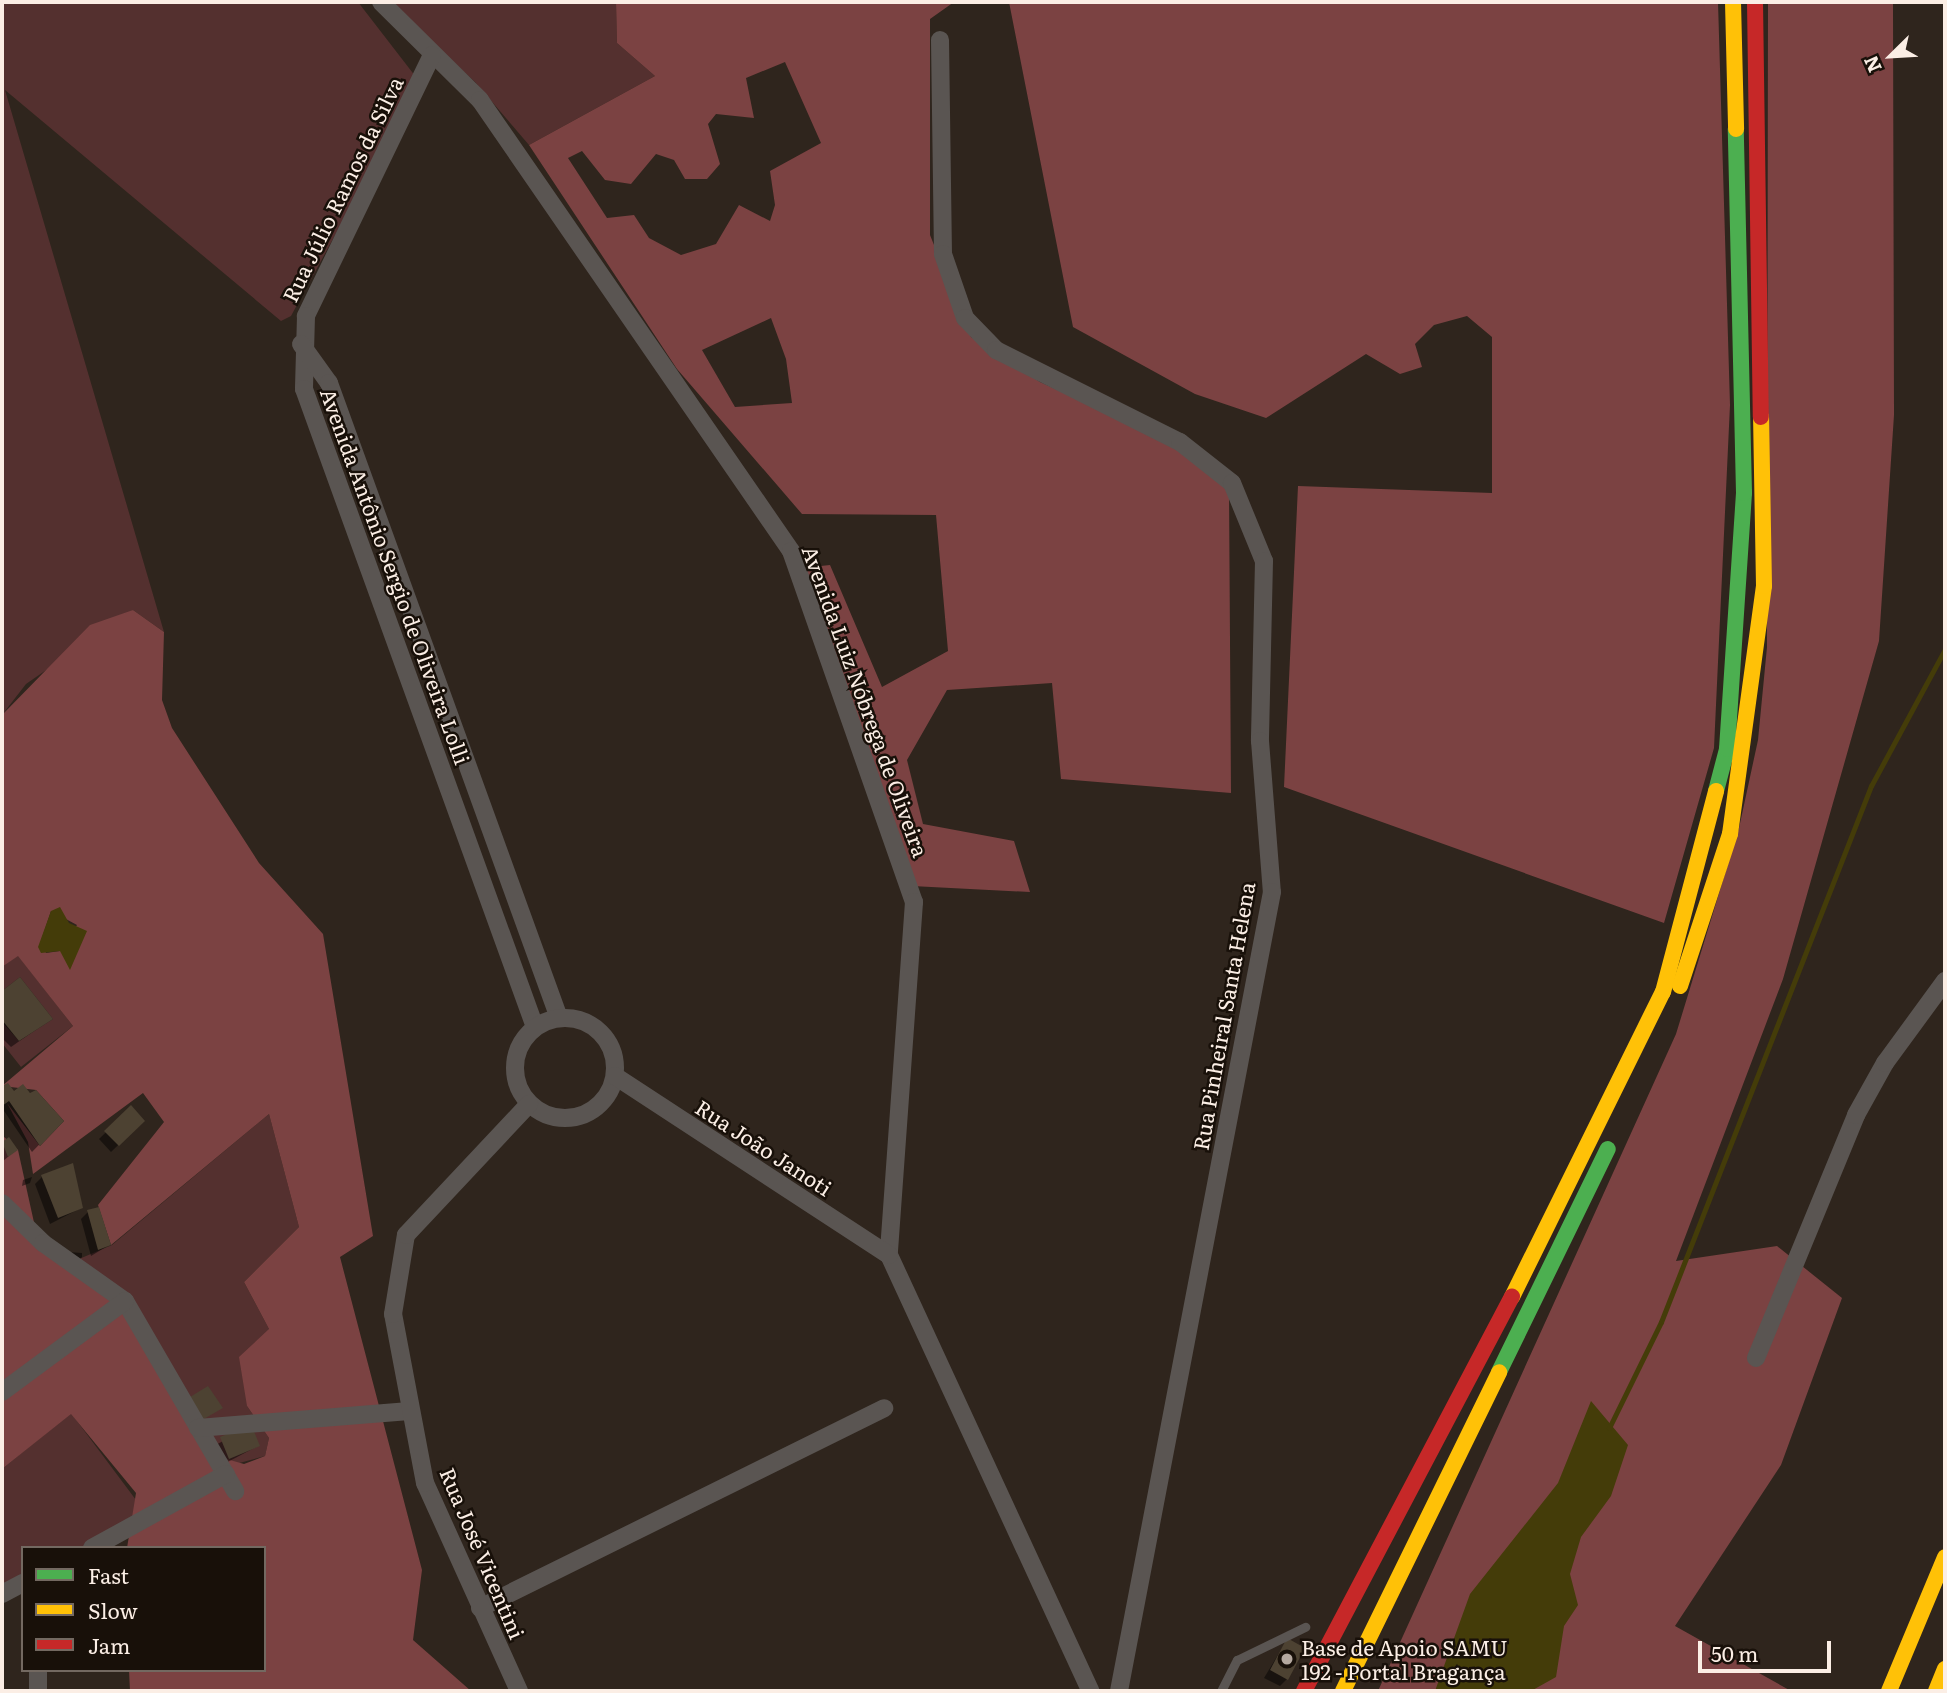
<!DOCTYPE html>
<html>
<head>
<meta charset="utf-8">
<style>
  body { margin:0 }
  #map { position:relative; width:1947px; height:1693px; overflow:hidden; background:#2f251d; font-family:Literata,serif }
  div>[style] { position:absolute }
  .green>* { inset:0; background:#54302f }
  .forest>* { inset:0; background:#7b4242 }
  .water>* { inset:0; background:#443c09 }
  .shadow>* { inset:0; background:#0007 }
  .stream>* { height:5px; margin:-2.5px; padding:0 2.5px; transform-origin:2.5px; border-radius:2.5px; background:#443c09 }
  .building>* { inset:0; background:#4d4232 }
  .lane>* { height:9px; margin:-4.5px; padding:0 4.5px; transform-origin:4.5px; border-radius:4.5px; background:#5a5552 }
  .street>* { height:18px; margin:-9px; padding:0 9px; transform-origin:9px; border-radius:9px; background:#5a5552 }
  .street>.ring { margin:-9px; padding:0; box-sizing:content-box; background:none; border:18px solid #5a5552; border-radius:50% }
  .fast>* { height:16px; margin:-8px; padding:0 8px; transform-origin:8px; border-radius:8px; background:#4caf50 }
  .slow>* { height:16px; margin:-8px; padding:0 8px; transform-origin:8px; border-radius:8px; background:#ffc107 }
  .jam>* { height:16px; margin:-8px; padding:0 8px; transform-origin:8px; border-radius:8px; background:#c62828 }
  .dots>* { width:19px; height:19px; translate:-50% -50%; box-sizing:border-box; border:4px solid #181009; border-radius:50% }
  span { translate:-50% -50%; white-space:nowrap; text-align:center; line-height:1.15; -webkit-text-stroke:5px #181009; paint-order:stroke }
  .street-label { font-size:21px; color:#fbeee5 }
  .poi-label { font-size:21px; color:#fbeee5 }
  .left { translate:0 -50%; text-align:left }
  .frame { position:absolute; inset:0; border:4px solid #fbeee5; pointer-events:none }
  .legend { position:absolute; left:21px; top:1546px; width:245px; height:126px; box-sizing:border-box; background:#181009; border:2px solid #736961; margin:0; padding:9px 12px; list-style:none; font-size:21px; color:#fbeee5 }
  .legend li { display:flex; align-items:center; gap:14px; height:35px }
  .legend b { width:35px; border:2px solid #736961 }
  .north { position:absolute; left:1856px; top:21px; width:70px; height:70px; -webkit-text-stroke:5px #181009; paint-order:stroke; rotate:246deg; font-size:19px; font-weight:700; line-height:28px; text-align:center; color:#fbeee5 }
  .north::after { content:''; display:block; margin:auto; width:24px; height:32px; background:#fbeee5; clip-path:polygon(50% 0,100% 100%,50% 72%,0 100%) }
  .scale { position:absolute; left:1698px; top:1641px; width:133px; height:32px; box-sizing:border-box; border:4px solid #fbeee5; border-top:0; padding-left:9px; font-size:21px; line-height:24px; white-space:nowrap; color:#fbeee5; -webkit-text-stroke:5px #181009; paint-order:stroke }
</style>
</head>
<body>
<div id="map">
  <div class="green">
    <i style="clip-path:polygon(2px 2px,358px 2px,419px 81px,291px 316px,281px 321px,5px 90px,164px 632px,133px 610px,26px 684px,2px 715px)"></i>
    <i style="clip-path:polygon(389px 2px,616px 2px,617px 43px,655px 76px,529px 145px,475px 82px)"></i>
    <i style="clip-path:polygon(18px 955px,73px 1026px,21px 1067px,2px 1043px,2px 1022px,19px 1041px,53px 1019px,20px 977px,2px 991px,2px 967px)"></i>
    <i style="clip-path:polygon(269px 1114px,299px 1227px,244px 1282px,269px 1329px,247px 1406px,269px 1438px,265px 1456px,232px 1465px,216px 1456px,79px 1259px,112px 1245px)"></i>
    <i style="clip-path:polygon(71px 1413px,139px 1504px,127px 1530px,92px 1548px,23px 1548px,23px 1583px,2px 1594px,2px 1469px)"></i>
  </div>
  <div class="forest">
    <i style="clip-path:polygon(evenodd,616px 2px,954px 2px,930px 19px,930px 235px,971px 337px,1040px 382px,1178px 445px,1229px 487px,1231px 793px,1061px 779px,1052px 683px,947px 690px,907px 760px,923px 824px,1014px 841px,1030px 892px,912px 886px,802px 568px,830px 565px,882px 687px,948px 651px,936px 515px,802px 514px,677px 369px,529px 145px,655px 76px,617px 43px,616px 2px,785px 62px,821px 143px,770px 171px,775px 205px,770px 221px,739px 205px,716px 244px,681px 255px,649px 238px,634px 215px,607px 218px,568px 158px,582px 151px,605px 180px,631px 184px,656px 154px,674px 160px,685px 179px,707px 179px,720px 164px,708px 124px,716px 114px,754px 118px,746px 78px,785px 62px,616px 2px,771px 318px,786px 359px,792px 403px,735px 407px,702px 350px,771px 318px)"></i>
    <i style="clip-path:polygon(1009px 2px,1718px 2px,1730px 405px,1714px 748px,1664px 923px,1284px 787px,1298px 486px,1492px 493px,1492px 337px,1467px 316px,1434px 325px,1415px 344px,1422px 367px,1400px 374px,1366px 354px,1266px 418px,1195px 394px,1073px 327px)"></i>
    <i style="clip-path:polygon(1768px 2px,1893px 2px,1894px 415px,1879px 641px,1783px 979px,1676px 1261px,1777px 1246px,1842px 1298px,1781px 1465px,1675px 1626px,1791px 1691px,1378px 1691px,1676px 1034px,1739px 828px,1758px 740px,1767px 647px)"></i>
    <i style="clip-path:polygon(evenodd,133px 610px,164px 632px,162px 700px,172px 728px,259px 863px,323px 934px,373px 1236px,340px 1257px,422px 1570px,413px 1640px,471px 1691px,130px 1691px,129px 1670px,264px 1670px,264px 1548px,127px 1548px,136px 1493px,71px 1414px,2px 1469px,2px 1204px,125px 1301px,216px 1456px,244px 1464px,265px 1456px,269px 1438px,247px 1406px,239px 1357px,269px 1329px,244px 1282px,299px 1227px,269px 1114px,111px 1245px,98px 1205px,164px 1122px,143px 1093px,33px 1174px,28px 1142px,7px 1103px,40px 1146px,64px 1121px,36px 1090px,2px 1086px,73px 1026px,18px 956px,2px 967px,2px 715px,90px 625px,133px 610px,51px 911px,77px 925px,60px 951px,46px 953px,41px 941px,51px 911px)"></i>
    <i style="clip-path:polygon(2px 1135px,18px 1150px,35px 1227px,2px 1194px)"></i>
  </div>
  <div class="water">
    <i style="clip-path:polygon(60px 907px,69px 923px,87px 931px,70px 970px,60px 951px,41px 953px,38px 947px,51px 911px)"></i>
    <i style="clip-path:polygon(1591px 1401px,1628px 1445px,1611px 1496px,1581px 1537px,1570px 1574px,1578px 1605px,1564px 1626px,1556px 1677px,1531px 1691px,1435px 1691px,1470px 1594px,1558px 1483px)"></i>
  </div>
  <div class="shadow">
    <i style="clip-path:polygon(20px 979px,51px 1019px,11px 1047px,2px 1038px,2px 995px)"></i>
    <i style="clip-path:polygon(7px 1085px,14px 1093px,23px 1087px,62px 1121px,32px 1152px,2px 1108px,2px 1086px)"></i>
    <i style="clip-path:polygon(131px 1108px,143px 1121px,111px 1152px,99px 1139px)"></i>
    <i style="clip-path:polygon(9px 1139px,9px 1156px,2px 1162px,2px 1144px)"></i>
    <i style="clip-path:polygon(32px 1177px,30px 1183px,22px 1186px,23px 1180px)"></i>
    <i style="clip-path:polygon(42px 1177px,81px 1208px,50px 1224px,35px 1184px)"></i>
    <i style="clip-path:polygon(88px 1212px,109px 1245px,91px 1256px,81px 1219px)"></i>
    <i style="clip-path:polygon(68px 1252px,82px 1253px,82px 1257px,79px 1260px)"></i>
    <i style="clip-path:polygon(250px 1426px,258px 1446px,222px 1465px,214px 1446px)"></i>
    <i style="clip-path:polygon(1287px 1640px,1287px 1679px,1280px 1686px,1264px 1678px)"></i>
  </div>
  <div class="stream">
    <i style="left:1609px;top:1428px;width:118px;rotate:-63.9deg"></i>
    <i style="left:1661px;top:1322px;width:576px;rotate:-68.61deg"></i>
    <i style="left:1871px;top:786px;width:156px;rotate:-61.6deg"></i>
  </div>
  <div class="building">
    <i style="clip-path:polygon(20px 977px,53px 1019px,19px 1041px,2px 1020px,2px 991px)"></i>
    <i style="clip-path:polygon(8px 1083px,14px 1091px,23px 1084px,30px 1093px,36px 1090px,64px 1121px,40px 1146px,9px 1101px,2px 1106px,2px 1086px)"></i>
    <i style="clip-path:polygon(131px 1105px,145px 1121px,119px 1146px,104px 1131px)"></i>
    <i style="clip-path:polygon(9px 1137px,18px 1150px,8px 1157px,2px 1142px)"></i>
    <i style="clip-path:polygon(73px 1163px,83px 1208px,58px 1218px,41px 1175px)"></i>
    <i style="clip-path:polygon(99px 1207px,111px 1245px,98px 1250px,87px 1210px)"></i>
    <i style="clip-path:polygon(208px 1386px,223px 1408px,202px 1420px,190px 1397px)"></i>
    <i style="clip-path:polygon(251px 1424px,260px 1446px,229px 1459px,220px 1437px)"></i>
    <i style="clip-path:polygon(1287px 1638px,1305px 1648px,1288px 1680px,1270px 1670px)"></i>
  </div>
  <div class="lane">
    <i style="left:1221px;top:1691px;width:35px;rotate:-63deg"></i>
    <i style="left:1237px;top:1660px;width:76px;rotate:-25.9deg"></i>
  </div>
  <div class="street">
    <i style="left:381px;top:2px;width:139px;rotate:44.7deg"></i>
    <i style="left:480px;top:100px;width:548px;rotate:55.41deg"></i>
    <i style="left:791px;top:551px;width:372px;rotate:70.7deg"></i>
    <i style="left:914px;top:902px;width:354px;rotate:94.1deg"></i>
    <i style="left:889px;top:1255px;width:480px;rotate:65.2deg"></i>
    <i style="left:940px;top:40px;width:214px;rotate:89.2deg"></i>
    <i style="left:943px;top:254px;width:68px;rotate:71deg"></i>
    <i style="left:965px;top:318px;width:45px;rotate:45.9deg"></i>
    <i style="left:996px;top:350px;width:206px;rotate:26.6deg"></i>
    <i style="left:1180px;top:442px;width:66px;rotate:38.3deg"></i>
    <i style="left:1232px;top:483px;width:84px;rotate:67.7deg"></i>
    <i style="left:1264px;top:561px;width:180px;rotate:91.3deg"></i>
    <i style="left:1260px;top:741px;width:151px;rotate:85.5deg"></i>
    <i style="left:1272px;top:892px;width:814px;rotate:100.84deg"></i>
    <i style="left:432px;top:55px;width:290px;rotate:115.8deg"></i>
    <i style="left:306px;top:316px;width:73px;rotate:91.6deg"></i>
    <i style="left:304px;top:389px;width:679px;rotate:70.1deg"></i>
    <i style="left:301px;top:344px;width:48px;rotate:54.3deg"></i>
    <i style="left:329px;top:383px;width:675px;rotate:70.09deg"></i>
    <i class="ring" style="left:515px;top:1018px;width:82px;height:82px"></i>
    <i style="left:615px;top:1076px;width:327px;rotate:33.2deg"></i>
    <i style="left:2px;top:1203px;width:57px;rotate:44.3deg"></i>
    <i style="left:43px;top:1243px;width:100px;rotate:35.3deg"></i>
    <i style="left:125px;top:1301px;width:220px;rotate:59.9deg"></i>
    <i style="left:1756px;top:1358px;width:263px;rotate:-67.6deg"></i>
    <i style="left:1856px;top:1115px;width:60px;rotate:-60.9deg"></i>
    <i style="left:1885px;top:1063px;width:102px;rotate:-53.8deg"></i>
    <i style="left:2px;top:1392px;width:153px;rotate:-36.5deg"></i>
    <i style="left:198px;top:1428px;width:212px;rotate:-4.6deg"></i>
    <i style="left:92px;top:1548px;width:153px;rotate:-28.9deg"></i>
    <i style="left:2px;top:1594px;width:24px;rotate:-28deg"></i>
    <i style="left:480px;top:1608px;width:451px;rotate:-26.3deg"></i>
    <i style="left:38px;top:1670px;width:21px;rotate:90deg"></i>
    <i style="left:519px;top:1691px;width:228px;rotate:-114.3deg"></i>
    <i style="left:425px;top:1483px;width:172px;rotate:-100.7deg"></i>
    <i style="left:393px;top:1314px;width:80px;rotate:-80.7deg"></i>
    <i style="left:406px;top:1235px;width:180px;rotate:-46.8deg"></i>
  </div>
  <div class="fast">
    <i style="left:1716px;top:791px;width:43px;rotate:-75.3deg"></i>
    <i style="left:1727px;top:749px;width:257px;rotate:-86.2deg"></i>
    <i style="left:1744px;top:493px;width:364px;rotate:-91.3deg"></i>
    <i style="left:1499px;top:1372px;width:248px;rotate:-64deg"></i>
  </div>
  <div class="slow">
    <i style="left:1733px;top:2px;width:127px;rotate:88.6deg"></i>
    <i style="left:1680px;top:986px;width:160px;rotate:-71.8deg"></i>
    <i style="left:1730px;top:834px;width:250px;rotate:-82.2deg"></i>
    <i style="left:1764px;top:586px;width:169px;rotate:-91deg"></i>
    <i style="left:1512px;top:1297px;width:340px;rotate:-63.7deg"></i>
    <i style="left:1663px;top:992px;width:208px;rotate:-75.2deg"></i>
    <i style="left:1343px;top:1691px;width:355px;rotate:-63.9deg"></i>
    <i style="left:1889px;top:1691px;width:145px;rotate:-67.3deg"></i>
    <i style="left:1936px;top:1691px;width:24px;rotate:-68deg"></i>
  </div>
  <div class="jam">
    <i style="left:1755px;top:2px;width:415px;rotate:89.2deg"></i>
    <i style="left:1304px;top:1691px;width:446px;rotate:-62.2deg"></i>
  </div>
  <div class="dots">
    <i style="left:1287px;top:1659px;background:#b4a89f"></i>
  </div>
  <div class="street-label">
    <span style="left:342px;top:189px;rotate:-64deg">Rua Júlio Ramos da Silva</span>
    <span style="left:396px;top:576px;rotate:70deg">Avenida Antônio Sergio de Oliveira Lolli</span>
    <span style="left:866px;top:701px;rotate:70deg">Avenida Luiz Nóbrega de Oliveira</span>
    <span style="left:1223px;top:1016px;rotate:-80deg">Rua Pinheiral Santa Helena</span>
    <span style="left:764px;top:1147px;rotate:33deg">Rua João Janoti</span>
    <span style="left:483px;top:1553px;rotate:67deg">Rua José Vicentini</span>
  </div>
  <div class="poi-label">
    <span class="left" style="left:1301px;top:1659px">Base de Apoio SAMU<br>192 - Portal Bragança</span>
  </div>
  <div class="frame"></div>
  <ul class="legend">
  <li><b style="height:9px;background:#4caf50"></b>Fast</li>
  <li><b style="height:9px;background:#ffc107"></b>Slow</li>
  <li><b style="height:9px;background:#c62828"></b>Jam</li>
  </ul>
  <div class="north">N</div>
  <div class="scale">50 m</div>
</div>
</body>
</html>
